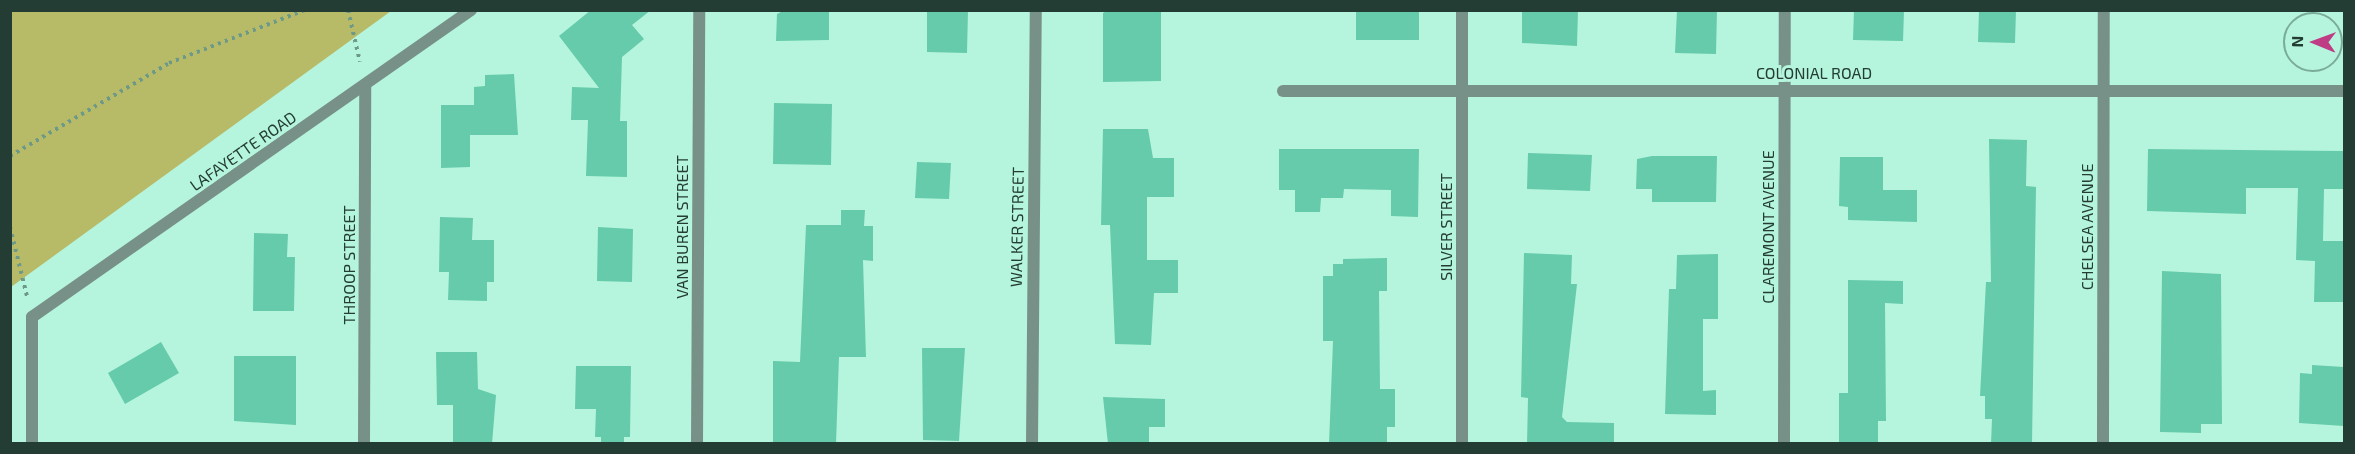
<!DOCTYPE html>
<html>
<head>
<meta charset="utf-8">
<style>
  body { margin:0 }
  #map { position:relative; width:2355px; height:454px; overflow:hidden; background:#b5f5dd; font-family:"Exo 2",sans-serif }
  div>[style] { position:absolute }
  .forest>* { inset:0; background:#b7ba66 }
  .building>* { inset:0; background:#65cbaa }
  .path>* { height:4px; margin-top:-2px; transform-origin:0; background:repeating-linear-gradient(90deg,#6d9989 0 3px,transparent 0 7.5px) }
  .street>* { height:12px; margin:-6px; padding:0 6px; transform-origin:6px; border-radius:6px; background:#789188 }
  span { translate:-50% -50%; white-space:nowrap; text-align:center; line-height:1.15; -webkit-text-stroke:6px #b5f5dd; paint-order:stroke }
  .street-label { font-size:16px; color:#243d34 }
  .frame { position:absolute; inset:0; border:12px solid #243d34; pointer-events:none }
  .north { position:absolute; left:2283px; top:12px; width:60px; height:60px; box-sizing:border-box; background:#b5f5dd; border:2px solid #7bab99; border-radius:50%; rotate:271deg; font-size:16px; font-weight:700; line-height:24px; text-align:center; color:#243d34 }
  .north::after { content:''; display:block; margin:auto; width:21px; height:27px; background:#bf3d85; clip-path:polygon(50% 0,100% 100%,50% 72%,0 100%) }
</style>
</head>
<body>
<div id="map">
  <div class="forest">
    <i style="clip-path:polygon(11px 10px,391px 10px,391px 11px,11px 287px)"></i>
  </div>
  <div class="building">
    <i style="clip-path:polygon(591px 10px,651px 10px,632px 25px,644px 39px,622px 57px,620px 121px,627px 121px,627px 177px,586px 176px,588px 120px,571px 120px,572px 87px,599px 88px,559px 36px)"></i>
    <i style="clip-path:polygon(785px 10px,829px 10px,829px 40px,776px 41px,777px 14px)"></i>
    <i style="clip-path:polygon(927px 10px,968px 10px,967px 53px,927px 52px)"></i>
    <i style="clip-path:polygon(1108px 10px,1161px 10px,1161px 81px,1103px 82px,1103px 13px)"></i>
    <i style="clip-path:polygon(1356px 10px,1419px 10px,1419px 40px,1356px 40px)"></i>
    <i style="clip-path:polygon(1522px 10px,1578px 10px,1577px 46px,1522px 43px)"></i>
    <i style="clip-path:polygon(1677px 10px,1717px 10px,1716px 54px,1675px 53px)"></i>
    <i style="clip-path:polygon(1854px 10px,1904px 11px,1903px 41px,1853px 40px)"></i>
    <i style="clip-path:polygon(1979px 10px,2016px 10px,2015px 43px,1978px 42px)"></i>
    <i style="clip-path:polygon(514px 74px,518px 135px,470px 135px,470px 167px,441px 168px,441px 105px,474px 105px,474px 87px,485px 86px,485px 75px)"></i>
    <i style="clip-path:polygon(774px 103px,832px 104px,831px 165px,773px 164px)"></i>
    <i style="clip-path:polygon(1103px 129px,1148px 129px,1153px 158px,1174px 158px,1174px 197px,1147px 197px,1147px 260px,1178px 260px,1178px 293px,1154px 293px,1151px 345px,1115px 344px,1110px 225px,1101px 225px)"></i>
    <i style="clip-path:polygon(1989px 139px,2027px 140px,2026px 186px,2036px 187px,2032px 444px,1991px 444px,1992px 419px,1985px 419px,1985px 396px,1980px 396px,1986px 282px,1991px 282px)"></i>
    <i style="clip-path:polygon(1279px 149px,1419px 149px,1418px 217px,1391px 216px,1391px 190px,1344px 189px,1343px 198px,1321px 198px,1320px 212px,1295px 212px,1295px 190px,1279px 190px)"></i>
    <i style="clip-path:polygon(2148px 149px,2344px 151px,2344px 189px,2324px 189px,2323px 241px,2344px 241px,2344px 302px,2314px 302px,2315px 261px,2296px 260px,2298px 188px,2246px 188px,2246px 214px,2147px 211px)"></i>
    <i style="clip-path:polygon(1528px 153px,1592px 155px,1590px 191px,1527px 189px)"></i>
    <i style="clip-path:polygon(1652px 156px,1717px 156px,1716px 202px,1652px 202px,1652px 189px,1636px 189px,1637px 159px)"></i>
    <i style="clip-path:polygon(1840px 157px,1883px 157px,1883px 190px,1917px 190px,1917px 222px,1848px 220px,1848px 207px,1839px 206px)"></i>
    <i style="clip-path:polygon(917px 162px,951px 163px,949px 199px,915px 198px)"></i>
    <i style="clip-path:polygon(841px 210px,865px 210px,864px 226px,873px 226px,873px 261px,863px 260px,866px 357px,839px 357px,836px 444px,773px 444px,773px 361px,800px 362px,806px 225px,841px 225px)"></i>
    <i style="clip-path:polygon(440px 217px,473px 218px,472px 240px,494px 240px,494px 282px,487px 282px,487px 301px,448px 300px,449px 272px,439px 272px)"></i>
    <i style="clip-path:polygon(598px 227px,633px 229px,632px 282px,597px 281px)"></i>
    <i style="clip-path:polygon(254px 233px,288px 234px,287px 257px,295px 257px,294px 311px,253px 311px)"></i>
    <i style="clip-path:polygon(1524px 253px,1572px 255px,1571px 284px,1577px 284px,1562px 417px,1567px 422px,1614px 423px,1614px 444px,1527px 444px,1528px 398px,1521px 397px)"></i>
    <i style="clip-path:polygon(1718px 254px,1718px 319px,1703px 319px,1703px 391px,1716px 390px,1716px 415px,1665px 414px,1669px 289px,1676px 289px,1677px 255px)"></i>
    <i style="clip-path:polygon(1387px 258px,1387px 291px,1379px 291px,1380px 389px,1395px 389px,1395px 427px,1387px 427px,1387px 444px,1329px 444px,1333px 341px,1323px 341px,1323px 276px,1333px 276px,1333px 264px,1343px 264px,1343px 259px)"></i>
    <i style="clip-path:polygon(2162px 271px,2221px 274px,2222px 424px,2201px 424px,2201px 433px,2160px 432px)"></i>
    <i style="clip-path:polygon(1848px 280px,1903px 281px,1903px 304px,1885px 303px,1886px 421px,1878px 421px,1878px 444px,1839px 444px,1839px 393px,1848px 393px)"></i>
    <i style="clip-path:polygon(161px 342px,179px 373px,125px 404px,108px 373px)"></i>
    <i style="clip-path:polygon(922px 348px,965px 348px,959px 441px,923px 440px)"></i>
    <i style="clip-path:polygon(436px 352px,477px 352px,478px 389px,496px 395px,492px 444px,453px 444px,453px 405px,437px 405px)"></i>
    <i style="clip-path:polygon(234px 356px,296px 356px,296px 425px,234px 421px)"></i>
    <i style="clip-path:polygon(2312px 365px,2344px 367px,2344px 426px,2299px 423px,2300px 373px,2312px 374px)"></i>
    <i style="clip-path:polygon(576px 366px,631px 366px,630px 437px,624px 437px,624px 444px,601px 444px,601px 437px,595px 437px,596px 409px,575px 409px)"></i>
    <i style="clip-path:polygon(1103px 397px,1165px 399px,1165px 427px,1149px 427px,1149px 444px,1108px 444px)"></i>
  </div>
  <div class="path">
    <i style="left:348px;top:10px;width:53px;rotate:77deg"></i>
    <i style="left:10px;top:156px;width:184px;rotate:-30.3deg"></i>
    <i style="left:169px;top:63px;width:146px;rotate:-21.3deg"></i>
    <i style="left:10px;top:227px;width:71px;rotate:76.2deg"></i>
  </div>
  <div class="street">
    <i style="left:1462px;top:10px;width:434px;rotate:90deg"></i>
    <i style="left:1283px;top:91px;width:1061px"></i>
    <i style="left:32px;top:444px;width:127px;rotate:-90deg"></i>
    <i style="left:32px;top:317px;width:536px;rotate:-34.97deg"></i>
    <i style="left:364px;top:444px;width:358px;rotate:-89.8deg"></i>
    <i style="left:697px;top:444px;width:434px;rotate:-89.7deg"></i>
    <i style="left:1032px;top:444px;width:434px;rotate:-89.5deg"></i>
    <i style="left:1784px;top:444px;width:434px;rotate:-89.9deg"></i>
    <i style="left:2103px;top:444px;width:434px;rotate:-89.9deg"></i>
  </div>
  <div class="street-label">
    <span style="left:1814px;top:73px">COLONIAL ROAD</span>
    <span style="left:243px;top:151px;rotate:-35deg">LAFAYETTE ROAD</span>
    <span style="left:682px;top:227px;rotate:-90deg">VAN BUREN STREET</span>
    <span style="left:1017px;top:227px;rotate:-89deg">WALKER STREET</span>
    <span style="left:1446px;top:227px;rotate:-90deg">SILVER STREET</span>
    <span style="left:1768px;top:227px;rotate:-90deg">CLAREMONT AVENUE</span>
    <span style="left:2087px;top:227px;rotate:-90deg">CHELSEA AVENUE</span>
    <span style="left:349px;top:265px;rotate:-90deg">THROOP STREET</span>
  </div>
  <div class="frame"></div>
  <div class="north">N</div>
</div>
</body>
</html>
